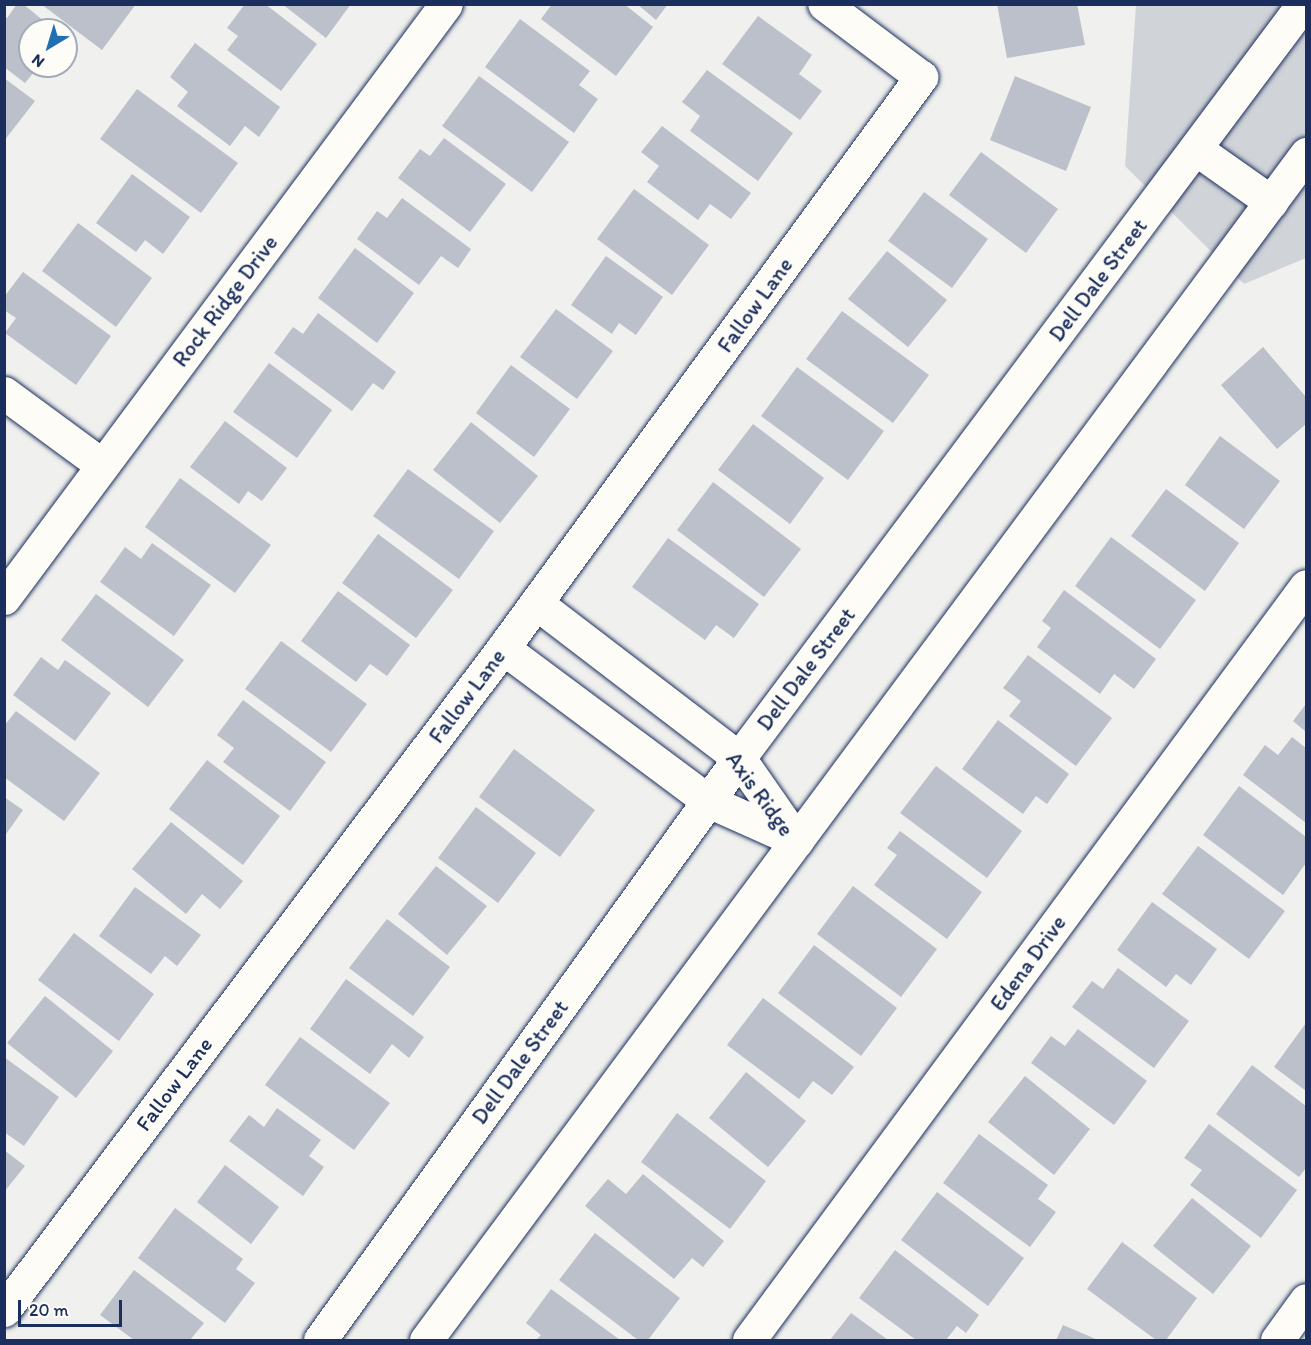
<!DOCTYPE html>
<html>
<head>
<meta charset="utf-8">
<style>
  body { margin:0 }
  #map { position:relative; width:1311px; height:1345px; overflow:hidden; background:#f0f0ee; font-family:Itim,sans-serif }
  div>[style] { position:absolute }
  .green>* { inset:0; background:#d0d3d8 }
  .building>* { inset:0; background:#bbc0ca }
  .roads { filter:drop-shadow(0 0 2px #1b2f5e) drop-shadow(0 0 2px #1b2f5e) }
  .street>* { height:33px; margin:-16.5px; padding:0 16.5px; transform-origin:16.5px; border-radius:16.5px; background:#fdfcf7 }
  .secondary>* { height:33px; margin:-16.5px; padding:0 16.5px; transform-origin:16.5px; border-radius:16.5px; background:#fdfcf7 }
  span { translate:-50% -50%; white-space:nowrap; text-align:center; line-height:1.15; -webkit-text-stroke:6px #fdfcf7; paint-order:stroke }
  .street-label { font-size:22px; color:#1b2f5e }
  .frame { position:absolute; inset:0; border:6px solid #1b2f5e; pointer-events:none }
  .north { position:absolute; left:18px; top:18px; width:60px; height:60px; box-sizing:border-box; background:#fdfcf7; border:2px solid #a3aaba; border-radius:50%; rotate:218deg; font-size:16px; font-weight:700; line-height:24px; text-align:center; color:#1b2f5e }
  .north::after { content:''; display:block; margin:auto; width:21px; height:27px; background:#1f6fb2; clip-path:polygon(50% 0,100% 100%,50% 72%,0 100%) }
  .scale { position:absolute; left:18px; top:1300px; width:104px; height:27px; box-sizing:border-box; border:3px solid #1b2f5e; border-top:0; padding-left:8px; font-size:18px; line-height:21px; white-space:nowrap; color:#1b2f5e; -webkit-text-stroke:4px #fdfcf7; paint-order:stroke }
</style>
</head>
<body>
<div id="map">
  <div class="green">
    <i style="clip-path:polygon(1136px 5px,1306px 5px,1306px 258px,1244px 284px,1125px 166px)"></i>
  </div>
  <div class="building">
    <i style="clip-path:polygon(17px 4px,23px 4px,55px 30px,30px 30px,30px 66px,39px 66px,25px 83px,4px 67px,4px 15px,7px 18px)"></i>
    <i style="clip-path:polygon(41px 4px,136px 4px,102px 50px)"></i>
    <i style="clip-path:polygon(245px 4px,265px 4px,317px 44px,281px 91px,227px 50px,238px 36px,227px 28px)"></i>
    <i style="clip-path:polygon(282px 4px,351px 4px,326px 38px)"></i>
    <i style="clip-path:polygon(552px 4px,624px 4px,653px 27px,616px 76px,541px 19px)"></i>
    <i style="clip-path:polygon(637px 4px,668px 4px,656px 20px)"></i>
    <i style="clip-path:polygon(997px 4px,1077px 4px,1085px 45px,1007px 58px)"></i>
    <i style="clip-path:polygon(758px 16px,812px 55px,799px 74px,822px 91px,800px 120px,722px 64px)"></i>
    <i style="clip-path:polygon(520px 19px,590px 71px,579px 85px,598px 99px,574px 133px,485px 67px)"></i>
    <i style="clip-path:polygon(195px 43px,280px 107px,259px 137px,245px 126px,230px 146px,177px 106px,188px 92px,170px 77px)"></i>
    <i style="clip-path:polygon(707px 70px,793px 133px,758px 181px,690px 131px,700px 116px,682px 102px)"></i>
    <i style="clip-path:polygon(479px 76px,569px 142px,532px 192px,442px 126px)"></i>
    <i style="clip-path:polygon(1015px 76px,1091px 107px,1066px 171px,990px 140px)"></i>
    <i style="clip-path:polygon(4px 78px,35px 101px,4px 141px)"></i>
    <i style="clip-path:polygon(137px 89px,238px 163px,201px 213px,100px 139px)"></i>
    <i style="clip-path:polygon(662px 126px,751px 193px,731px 219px,710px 204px,698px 220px,647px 182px,659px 166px,641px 152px)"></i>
    <i style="clip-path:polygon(444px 138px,506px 184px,470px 232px,398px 178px,420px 149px,430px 156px)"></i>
    <i style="clip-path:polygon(981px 152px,1058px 209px,1026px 253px,949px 195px)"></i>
    <i style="clip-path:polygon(132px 174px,190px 217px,163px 254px,145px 240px,136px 252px,96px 223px)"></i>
    <i style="clip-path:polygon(634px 189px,709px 245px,672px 295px,597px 239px)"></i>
    <i style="clip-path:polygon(924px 192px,988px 239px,952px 288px,888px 241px)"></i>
    <i style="clip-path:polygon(402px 198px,471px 249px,458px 268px,441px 256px,419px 285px,357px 239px,377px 211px,387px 218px)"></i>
    <i style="clip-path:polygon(78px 223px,152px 278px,116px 327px,42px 271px)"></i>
    <i style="clip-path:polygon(355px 248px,414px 293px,377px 343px,318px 298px)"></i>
    <i style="clip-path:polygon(887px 251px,947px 300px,908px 347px,848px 299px)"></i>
    <i style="clip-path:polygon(606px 256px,663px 297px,636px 335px,619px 323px,612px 334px,571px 305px)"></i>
    <i style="clip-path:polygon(23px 272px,111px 336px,76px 385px,5px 333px,16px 318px,4px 310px,4px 297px)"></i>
    <i style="clip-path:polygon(556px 309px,613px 351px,577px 399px,520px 357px)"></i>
    <i style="clip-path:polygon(842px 311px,929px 375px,893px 423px,806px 359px)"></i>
    <i style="clip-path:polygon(318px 313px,396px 372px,383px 390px,373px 383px,352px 411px,274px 353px,293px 327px,303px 334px)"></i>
    <i style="clip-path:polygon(1263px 347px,1306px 397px,1306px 424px,1277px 449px,1221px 385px)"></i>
    <i style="clip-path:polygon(269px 363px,332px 410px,297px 458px,233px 412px)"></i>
    <i style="clip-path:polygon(511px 365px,570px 409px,534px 457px,476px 413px)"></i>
    <i style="clip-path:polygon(797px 367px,884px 431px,848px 480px,761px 416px)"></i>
    <i style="clip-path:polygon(225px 421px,287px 468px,262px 501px,248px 491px,239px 504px,190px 467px)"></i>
    <i style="clip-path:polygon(471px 422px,538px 476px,500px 523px,433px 470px)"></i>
    <i style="clip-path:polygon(753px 424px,824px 478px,790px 524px,718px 470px)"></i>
    <i style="clip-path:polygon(1220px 436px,1280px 481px,1244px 529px,1185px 485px)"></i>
    <i style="clip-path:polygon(408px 469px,494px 531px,459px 579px,373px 516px)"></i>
    <i style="clip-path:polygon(180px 478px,271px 545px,235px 593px,145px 527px)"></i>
    <i style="clip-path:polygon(713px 482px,801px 549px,764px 597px,677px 530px)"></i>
    <i style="clip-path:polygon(1166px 489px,1239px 543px,1205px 591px,1131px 536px)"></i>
    <i style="clip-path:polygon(378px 534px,453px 590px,416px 638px,342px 583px)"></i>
    <i style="clip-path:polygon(1111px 537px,1196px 600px,1160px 649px,1075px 586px)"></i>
    <i style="clip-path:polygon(668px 538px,759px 604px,734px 638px,716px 625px,705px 640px,632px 587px)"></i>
    <i style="clip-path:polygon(152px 543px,211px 585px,174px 636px,100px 582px,125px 547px,141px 559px)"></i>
    <i style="clip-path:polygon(1064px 590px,1156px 659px,1134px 689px,1114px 674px,1100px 694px,1037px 647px,1051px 628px,1042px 621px)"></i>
    <i style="clip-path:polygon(338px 591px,410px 645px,387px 676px,370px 664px,356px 682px,301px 641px)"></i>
    <i style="clip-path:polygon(96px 594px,184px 660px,148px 707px,61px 640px)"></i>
    <i style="clip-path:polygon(281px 641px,367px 704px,331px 752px,245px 689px)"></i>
    <i style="clip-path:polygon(1028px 655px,1112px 718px,1076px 766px,1009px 716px,1021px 701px,1003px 688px)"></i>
    <i style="clip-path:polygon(41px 657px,58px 670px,65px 660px,111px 693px,75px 741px,13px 695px)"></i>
    <i style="clip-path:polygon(243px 700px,326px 762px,290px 811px,223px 762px,234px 748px,217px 735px)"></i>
    <i style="clip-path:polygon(1306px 704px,1306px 732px,1293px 721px)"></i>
    <i style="clip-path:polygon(16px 711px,100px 773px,64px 821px,4px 777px,4px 726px)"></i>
    <i style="clip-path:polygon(998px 720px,1069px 774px,1047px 804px,1036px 796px,1023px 814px,962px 769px)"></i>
    <i style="clip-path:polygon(1292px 737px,1306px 748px,1306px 823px,1243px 775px,1265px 745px,1278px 755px)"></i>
    <i style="clip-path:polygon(514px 749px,595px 810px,560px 857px,479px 797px)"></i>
    <i style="clip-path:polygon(207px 760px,280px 816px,243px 865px,169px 809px)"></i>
    <i style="clip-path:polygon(936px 766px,1022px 831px,987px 878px,900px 813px)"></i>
    <i style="clip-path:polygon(1239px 786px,1306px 837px,1306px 863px,1283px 895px,1203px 835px)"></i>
    <i style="clip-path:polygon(4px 797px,23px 810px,4px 837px)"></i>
    <i style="clip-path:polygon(476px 807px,536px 853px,498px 903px,438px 858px)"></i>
    <i style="clip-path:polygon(171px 822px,243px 881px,220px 909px,202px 894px,186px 914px,132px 869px)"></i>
    <i style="clip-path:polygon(900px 831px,982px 892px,947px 939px,874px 885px,897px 855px,887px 848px)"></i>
    <i style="clip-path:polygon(1198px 846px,1285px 911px,1249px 959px,1162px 894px)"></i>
    <i style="clip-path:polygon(436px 866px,487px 906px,447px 955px,398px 914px)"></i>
    <i style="clip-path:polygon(853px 886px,937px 949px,901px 997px,817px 934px)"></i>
    <i style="clip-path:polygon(135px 887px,201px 935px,177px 966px,165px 956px,151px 974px,99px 936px)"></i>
    <i style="clip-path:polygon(1152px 902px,1217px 949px,1191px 985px,1176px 974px,1166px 987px,1117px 950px)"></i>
    <i style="clip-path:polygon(387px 919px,450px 967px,413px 1016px,349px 968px)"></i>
    <i style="clip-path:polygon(74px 933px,154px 994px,119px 1041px,38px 980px)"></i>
    <i style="clip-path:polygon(814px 945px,897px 1008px,861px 1056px,778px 993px)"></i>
    <i style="clip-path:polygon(1118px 968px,1189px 1021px,1154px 1068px,1072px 1007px,1092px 981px,1103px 989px)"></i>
    <i style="clip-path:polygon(346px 979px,424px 1037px,409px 1058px,392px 1044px,370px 1074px,310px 1029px)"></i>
    <i style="clip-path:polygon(45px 996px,113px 1051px,76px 1098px,7px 1043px)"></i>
    <i style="clip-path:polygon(763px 998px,854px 1067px,832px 1095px,813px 1081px,799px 1099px,727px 1045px)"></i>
    <i style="clip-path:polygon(1306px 1023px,1306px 1091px,1274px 1067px)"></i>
    <i style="clip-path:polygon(1078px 1029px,1147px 1081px,1114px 1125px,1031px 1063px,1051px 1036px,1065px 1046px)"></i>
    <i style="clip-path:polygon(300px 1037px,390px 1103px,354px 1150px,265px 1085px)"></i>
    <i style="clip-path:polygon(4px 1057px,59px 1097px,24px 1146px,4px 1132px)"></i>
    <i style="clip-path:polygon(1252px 1065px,1306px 1106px,1306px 1168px,1299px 1177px,1216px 1114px)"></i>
    <i style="clip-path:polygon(746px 1072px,806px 1121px,768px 1167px,709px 1118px)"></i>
    <i style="clip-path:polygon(1025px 1076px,1090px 1129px,1054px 1175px,988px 1122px)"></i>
    <i style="clip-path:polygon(277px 1108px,321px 1140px,309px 1156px,324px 1167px,303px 1196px,229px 1141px,249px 1115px,264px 1127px)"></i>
    <i style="clip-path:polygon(677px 1113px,766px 1181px,730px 1229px,641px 1162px)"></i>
    <i style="clip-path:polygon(1209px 1124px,1297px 1190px,1261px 1238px,1190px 1185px,1202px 1170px,1184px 1158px)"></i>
    <i style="clip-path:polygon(979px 1134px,1048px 1185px,1038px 1199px,1056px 1212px,1030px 1247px,943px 1183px)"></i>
    <i style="clip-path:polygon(4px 1150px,25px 1166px,4px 1192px)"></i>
    <i style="clip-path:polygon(225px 1165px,279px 1207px,251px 1244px,197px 1202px)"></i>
    <i style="clip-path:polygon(643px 1174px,724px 1241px,703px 1267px,692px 1258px,674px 1279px,585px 1206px,608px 1179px,626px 1194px)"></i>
    <i style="clip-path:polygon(937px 1192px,1024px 1258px,988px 1306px,901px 1240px)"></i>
    <i style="clip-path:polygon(1192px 1198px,1251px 1246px,1213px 1294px,1153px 1246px)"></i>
    <i style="clip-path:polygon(175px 1208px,243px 1259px,236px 1269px,255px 1283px,225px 1323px,138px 1258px)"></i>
    <i style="clip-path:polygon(595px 1233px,680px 1298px,648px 1340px,638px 1340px,559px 1280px)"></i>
    <i style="clip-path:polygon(1122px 1242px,1197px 1298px,1166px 1340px,1156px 1340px,1087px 1289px)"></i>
    <i style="clip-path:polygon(895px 1250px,979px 1315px,966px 1333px,957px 1326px,946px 1340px,916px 1340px,859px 1298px)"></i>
    <i style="clip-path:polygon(134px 1270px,204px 1323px,190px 1340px,134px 1340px,100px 1315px)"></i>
    <i style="clip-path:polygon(551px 1289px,620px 1340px,536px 1340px,541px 1335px,526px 1323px)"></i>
    <i style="clip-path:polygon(851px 1313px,888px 1340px,830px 1340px)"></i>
    <i style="clip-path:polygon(1063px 1325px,1098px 1340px,1056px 1340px)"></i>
  </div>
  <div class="roads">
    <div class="street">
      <i style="left:4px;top:393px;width:122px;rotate:36.3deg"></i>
      <i style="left:4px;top:598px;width:740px;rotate:-53.35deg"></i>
      <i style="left:536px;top:603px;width:255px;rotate:37.4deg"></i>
      <i style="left:739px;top:758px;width:101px;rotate:55.1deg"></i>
      <i style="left:503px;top:648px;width:256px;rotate:36.7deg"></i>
      <i style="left:708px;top:801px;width:95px;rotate:24.1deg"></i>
      <i style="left:4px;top:1310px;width:829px;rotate:-52.99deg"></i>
      <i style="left:503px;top:648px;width:708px;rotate:-53.79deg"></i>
      <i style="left:921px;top:77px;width:121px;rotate:-143deg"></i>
      <i style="left:749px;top:1340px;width:937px;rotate:-53.55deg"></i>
      <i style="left:1277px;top:1340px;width:49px;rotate:-54.1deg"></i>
    </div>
    <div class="secondary">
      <i style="left:1196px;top:149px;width:92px;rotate:35.2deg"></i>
      <i style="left:320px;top:1340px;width:717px;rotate:-54.25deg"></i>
      <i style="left:739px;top:758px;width:942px;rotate:-53.2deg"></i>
      <i style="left:426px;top:1340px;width:1477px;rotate:-53.42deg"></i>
    </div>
  </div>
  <div class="street-label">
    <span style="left:1098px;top:280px;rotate:-53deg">Dell Dale Street</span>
    <span style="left:225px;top:301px;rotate:-53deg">Rock Ridge Drive</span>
    <span style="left:755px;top:305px;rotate:-54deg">Fallow Lane</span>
    <span style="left:806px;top:669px;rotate:-53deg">Dell Dale Street</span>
    <span style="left:467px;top:696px;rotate:-53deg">Fallow Lane</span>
    <span style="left:760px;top:794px;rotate:54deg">Axis Ridge</span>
    <span style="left:1028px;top:963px;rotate:-54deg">Edena Drive</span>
    <span style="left:520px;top:1062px;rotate:-54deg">Dell Dale Street</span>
    <span style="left:174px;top:1084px;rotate:-53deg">Fallow Lane</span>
  </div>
  <div class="frame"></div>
  <div class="north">N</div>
  <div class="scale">20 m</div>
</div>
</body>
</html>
